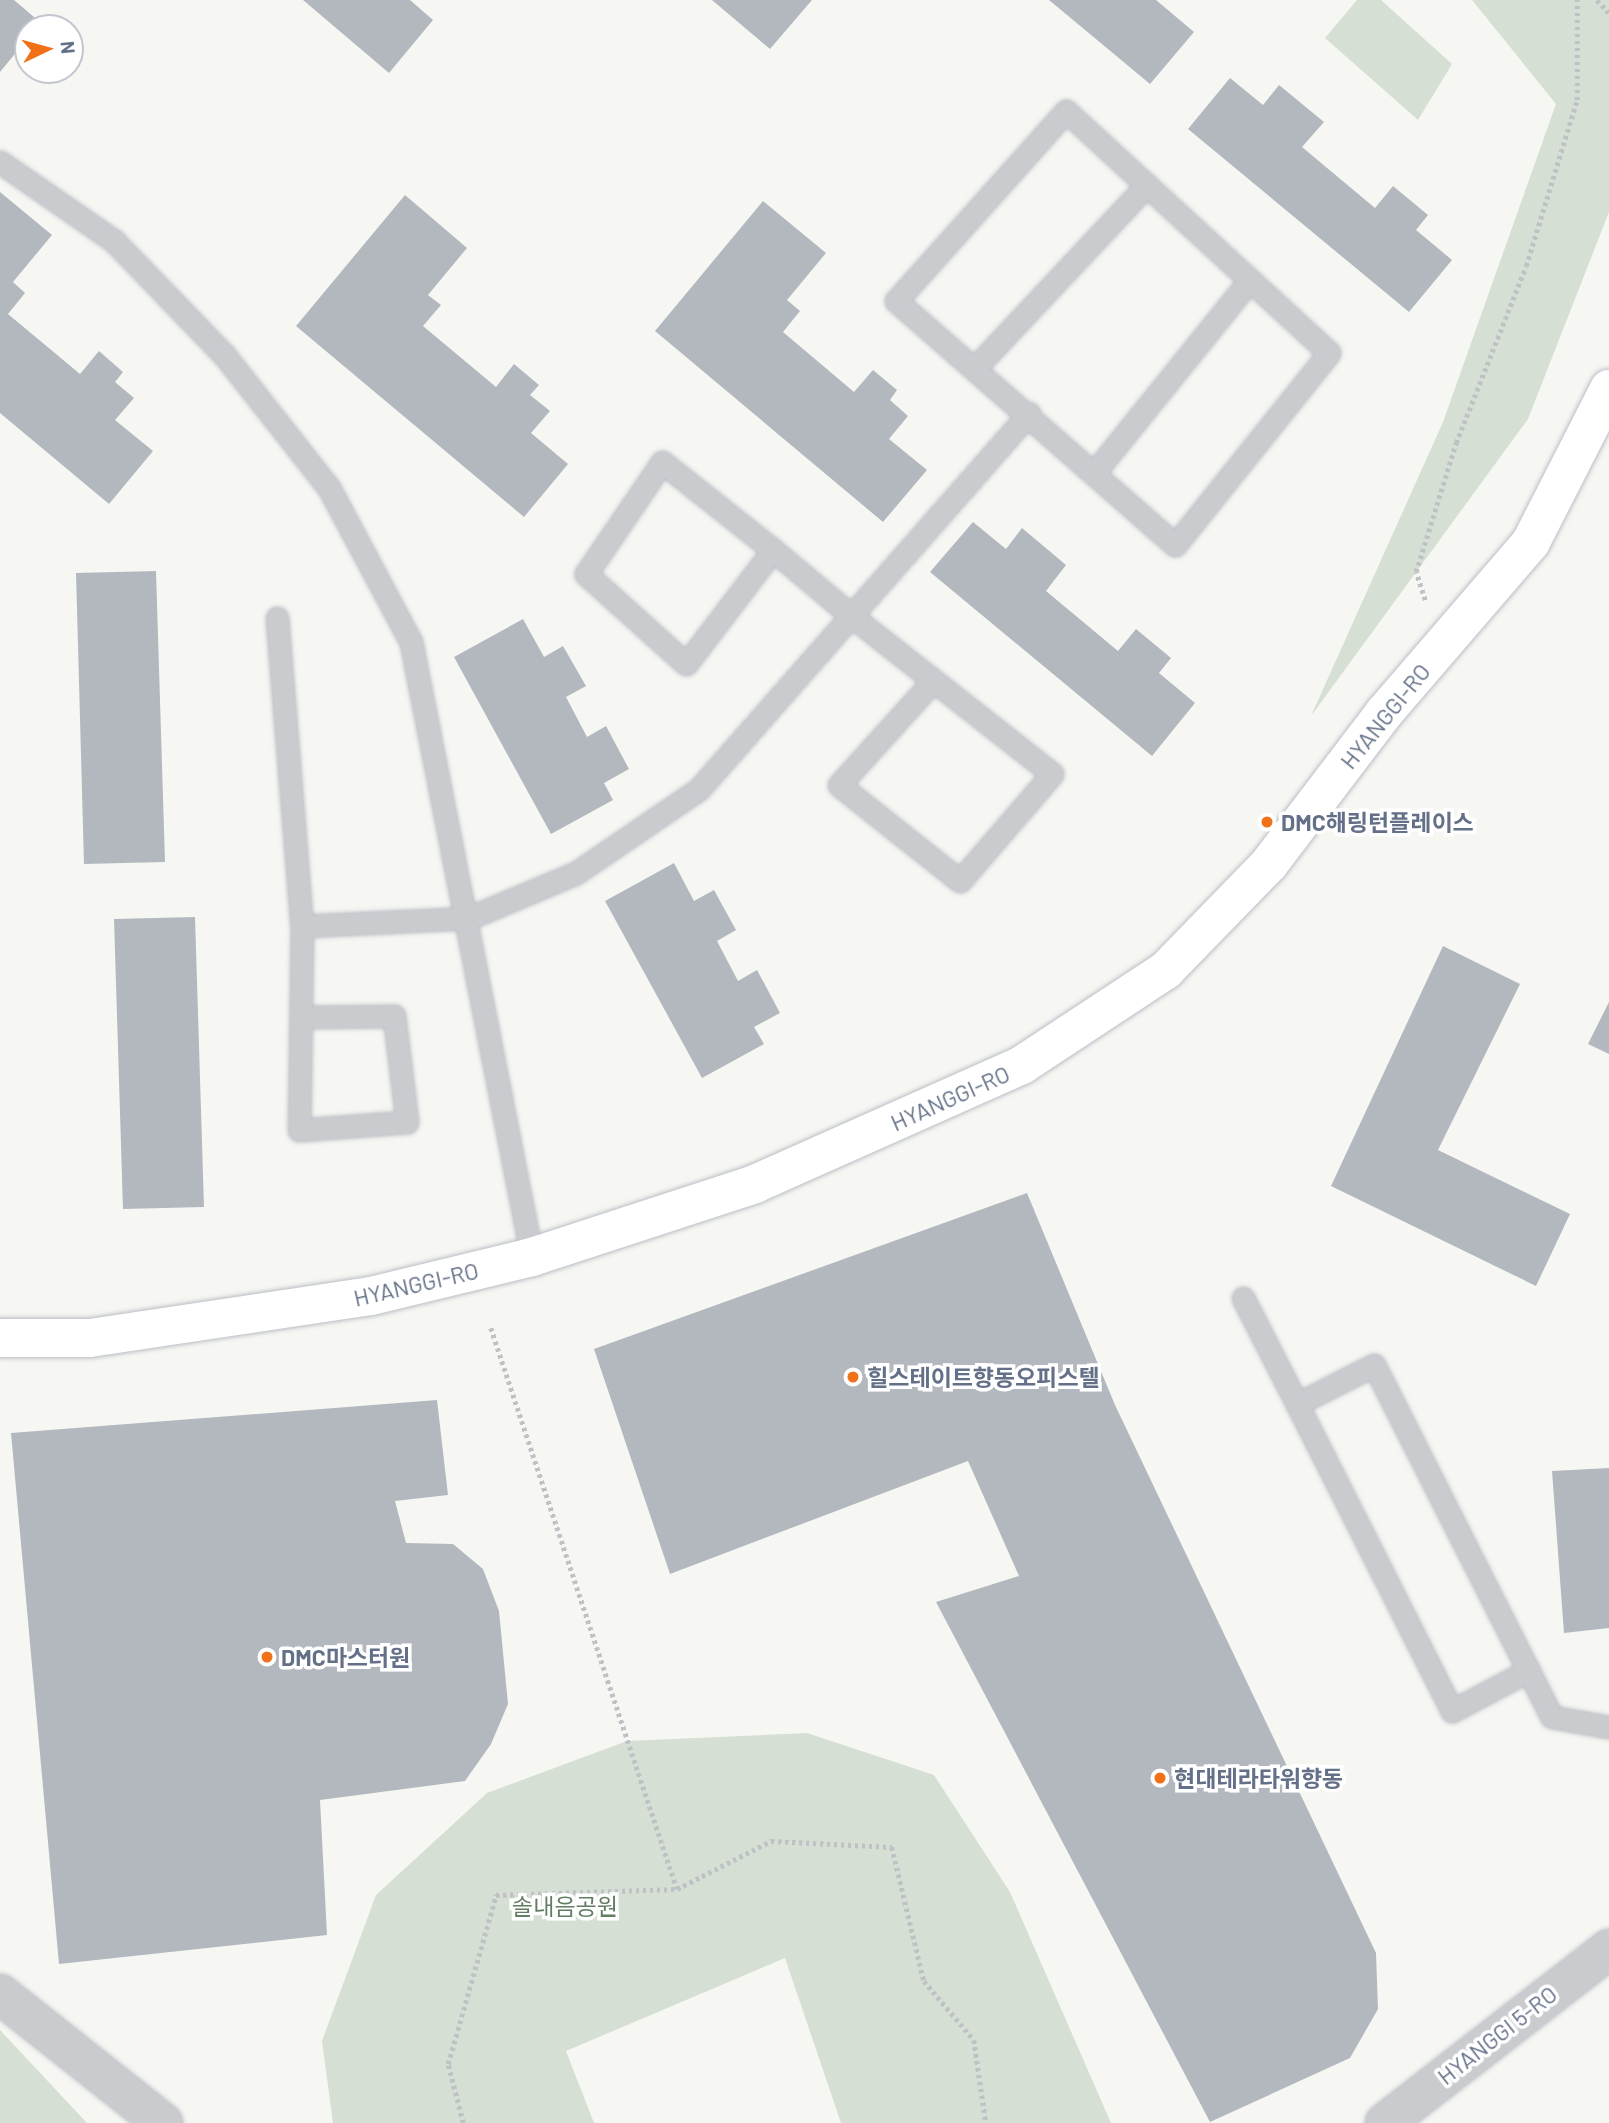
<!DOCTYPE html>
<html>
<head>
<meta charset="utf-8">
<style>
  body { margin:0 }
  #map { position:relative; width:1609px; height:2123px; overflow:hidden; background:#f6f7f3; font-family:Barlow,"Noto Sans KR",sans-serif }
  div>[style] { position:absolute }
  .green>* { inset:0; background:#d6dfd4 }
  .building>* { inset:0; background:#b3b8bf }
  .path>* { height:4.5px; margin-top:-2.25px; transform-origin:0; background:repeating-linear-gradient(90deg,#bfc1c4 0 3.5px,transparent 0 7px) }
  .roads { filter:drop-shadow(0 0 2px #babec4) drop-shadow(0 0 2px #babec4) }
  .lane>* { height:21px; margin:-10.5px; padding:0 10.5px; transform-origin:10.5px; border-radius:10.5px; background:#c9cbcf }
  .street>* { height:38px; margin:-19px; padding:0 19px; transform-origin:19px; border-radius:19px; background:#c9cbcf }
  .secondary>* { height:38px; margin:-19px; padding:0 19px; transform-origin:19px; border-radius:19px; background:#fff }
  .dots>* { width:19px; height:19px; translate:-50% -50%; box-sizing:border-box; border:4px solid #fff; border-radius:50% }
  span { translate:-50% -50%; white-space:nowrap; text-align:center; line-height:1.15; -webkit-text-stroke:7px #fff; paint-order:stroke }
  .street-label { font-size:23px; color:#637087 }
  .poi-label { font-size:23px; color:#637087; font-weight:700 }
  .left { translate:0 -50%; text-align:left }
  .park-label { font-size:23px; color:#637d63 }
  .north { position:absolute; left:14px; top:14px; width:70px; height:70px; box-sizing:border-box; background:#fff; border:2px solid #c1c6cf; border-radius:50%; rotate:85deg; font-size:19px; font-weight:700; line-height:28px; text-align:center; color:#637087 }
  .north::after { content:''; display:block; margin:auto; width:24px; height:32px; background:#f17118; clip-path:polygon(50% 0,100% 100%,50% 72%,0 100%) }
</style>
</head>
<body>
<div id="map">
  <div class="green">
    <i style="clip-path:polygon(1357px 0,1381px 0,1452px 64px,1418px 120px,1325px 38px)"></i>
    <i style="clip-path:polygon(1472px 0,1609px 0,1609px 212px,1528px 419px,1311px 716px,1443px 422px,1556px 104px)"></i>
    <i style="clip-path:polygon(807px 1733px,934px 1775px,1010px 1892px,1111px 2123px,841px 2123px,785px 1958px,566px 2051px,594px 2123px,333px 2123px,322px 2041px,376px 1895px,487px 1793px,627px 1741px)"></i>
    <i style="clip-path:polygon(0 2030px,87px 2123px,0 2123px)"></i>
  </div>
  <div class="building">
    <i style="clip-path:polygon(0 0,14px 0,41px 23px,28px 28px,28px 38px,0 72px)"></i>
    <i style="clip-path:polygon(303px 0,410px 0,433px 20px,389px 73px)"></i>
    <i style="clip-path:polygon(712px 0,812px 0,770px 49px)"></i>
    <i style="clip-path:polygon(1049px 0,1156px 0,1194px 32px,1150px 84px)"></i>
    <i style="clip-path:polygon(1230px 78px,1263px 105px,1279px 85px,1324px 122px,1302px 147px,1375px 208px,1393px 186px,1428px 215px,1416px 230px,1452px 260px,1409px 312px,1188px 129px)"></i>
    <i style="clip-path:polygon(0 192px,52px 235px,13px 282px,25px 293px,8px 314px,80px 374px,99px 351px,123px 372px,115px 382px,134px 398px,115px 420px,153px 451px,109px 504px,0 413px)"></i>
    <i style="clip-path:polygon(405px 195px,467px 248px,428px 295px,441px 305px,423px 326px,496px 387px,514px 364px,539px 385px,530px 395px,550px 411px,531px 433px,568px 464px,524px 517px,296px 326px)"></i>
    <i style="clip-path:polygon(763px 201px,826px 253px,787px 300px,800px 311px,783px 332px,854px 392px,873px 370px,897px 390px,890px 400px,908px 416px,889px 439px,927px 470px,883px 522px,655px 331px)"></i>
    <i style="clip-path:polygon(973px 522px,1006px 549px,1022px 528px,1066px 565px,1046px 591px,1118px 651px,1136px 629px,1171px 658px,1159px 673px,1195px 703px,1152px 756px,930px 572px)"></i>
    <i style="clip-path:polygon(156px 571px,165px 862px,84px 864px,76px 573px)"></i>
    <i style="clip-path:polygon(523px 619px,544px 657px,563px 646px,586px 686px,566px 697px,587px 737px,606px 726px,629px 769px,604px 783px,613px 800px,551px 834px,454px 657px)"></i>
    <i style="clip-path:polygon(674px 863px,694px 901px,714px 890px,736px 930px,717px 941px,738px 981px,757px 970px,780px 1013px,754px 1027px,764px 1044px,702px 1078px,605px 901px)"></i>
    <i style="clip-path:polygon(195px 917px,204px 1207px,123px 1209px,114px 919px)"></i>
    <i style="clip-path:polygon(1443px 946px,1520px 984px,1438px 1150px,1570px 1214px,1536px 1286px,1331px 1186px)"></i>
    <i style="clip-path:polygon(1609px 1002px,1609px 1054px,1588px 1044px)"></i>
    <i style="clip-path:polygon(1027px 1193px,1115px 1405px,1376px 1953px,1378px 2009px,1350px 2058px,1210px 2122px,936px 1602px,1019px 1576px,968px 1461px,670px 1574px,594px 1349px)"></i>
    <i style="clip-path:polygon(437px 1400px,448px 1495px,395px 1501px,406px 1543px,453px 1544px,483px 1569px,499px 1611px,508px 1704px,491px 1744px,465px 1781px,320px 1800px,327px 1935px,59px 1964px,11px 1433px)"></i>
    <i style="clip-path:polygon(1609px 1468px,1609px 1628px,1564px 1633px,1552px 1471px)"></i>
  </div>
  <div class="path">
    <i style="left:1597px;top:0;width:18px;rotate:47deg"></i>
    <i style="left:1425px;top:600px;width:29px;rotate:-108deg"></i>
    <i style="left:1416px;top:572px;width:135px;rotate:-72.8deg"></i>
    <i style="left:1456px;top:443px;width:190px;rotate:-68.4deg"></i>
    <i style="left:1526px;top:266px;width:174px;rotate:-72.9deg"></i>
    <i style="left:1577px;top:100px;width:100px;rotate:-90deg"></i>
    <i style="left:491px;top:1328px;width:591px;rotate:71.66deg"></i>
    <i style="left:463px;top:2123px;width:61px;rotate:-104.3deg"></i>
    <i style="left:448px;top:2064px;width:176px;rotate:-74.1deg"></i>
    <i style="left:496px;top:1895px;width:181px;rotate:-1.9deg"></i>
    <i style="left:677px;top:1889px;width:106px;rotate:-27.1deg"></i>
    <i style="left:771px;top:1841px;width:121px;rotate:2.8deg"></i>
    <i style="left:892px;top:1847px;width:138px;rotate:76.6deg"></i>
    <i style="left:924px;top:1981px;width:77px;rotate:49.7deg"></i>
    <i style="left:974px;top:2040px;width:84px;rotate:81.8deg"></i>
  </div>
  <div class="roads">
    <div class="lane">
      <i style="left:1066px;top:111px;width:357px;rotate:42.6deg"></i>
      <i style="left:1329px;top:353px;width:246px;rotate:128.7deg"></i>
      <i style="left:1175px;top:545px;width:371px;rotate:-138.8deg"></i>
      <i style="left:896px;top:301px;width:255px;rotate:-48.2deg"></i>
      <i style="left:0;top:162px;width:139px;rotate:34.7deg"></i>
      <i style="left:114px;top:241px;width:160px;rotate:46deg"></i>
      <i style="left:225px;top:356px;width:168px;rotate:51.8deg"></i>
      <i style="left:329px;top:488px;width:174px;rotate:62deg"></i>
      <i style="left:411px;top:642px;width:627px;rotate:78.87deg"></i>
      <i style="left:975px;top:368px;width:251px;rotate:-46.8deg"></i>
      <i style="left:1094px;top:473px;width:248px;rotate:-51.1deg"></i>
      <i style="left:773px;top:550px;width:143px;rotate:127.3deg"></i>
      <i style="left:686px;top:664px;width:135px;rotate:-138deg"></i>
      <i style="left:586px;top:574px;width:135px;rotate:-55.8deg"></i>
      <i style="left:662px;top:462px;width:142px;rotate:38.4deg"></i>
      <i style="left:773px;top:550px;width:106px;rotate:40deg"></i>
      <i style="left:854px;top:618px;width:252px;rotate:38.2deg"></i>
      <i style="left:1052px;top:774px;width:141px;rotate:130.7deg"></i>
      <i style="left:960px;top:881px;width:154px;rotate:-141.6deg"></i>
      <i style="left:839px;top:785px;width:140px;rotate:-47.9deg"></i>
      <i style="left:277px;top:618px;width:309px;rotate:85.4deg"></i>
      <i style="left:302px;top:926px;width:204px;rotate:90.8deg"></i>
      <i style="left:299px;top:1130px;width:108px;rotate:-4.2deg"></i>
      <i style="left:407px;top:1122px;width:107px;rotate:-97deg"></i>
      <i style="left:394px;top:1016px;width:93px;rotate:179.4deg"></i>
      <i style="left:302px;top:926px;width:167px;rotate:-2.7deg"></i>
      <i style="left:469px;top:918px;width:116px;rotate:-22.8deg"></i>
      <i style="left:576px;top:873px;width:149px;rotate:-34.3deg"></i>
      <i style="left:699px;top:789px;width:500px;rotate:-48.7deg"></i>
      <i style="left:1243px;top:1298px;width:119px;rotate:63deg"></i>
      <i style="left:1297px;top:1404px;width:86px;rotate:-26.9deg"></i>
      <i style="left:1374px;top:1365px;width:394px;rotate:63.2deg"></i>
      <i style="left:1552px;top:1717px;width:58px;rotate:10deg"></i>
      <i style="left:1297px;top:1404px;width:344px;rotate:63.2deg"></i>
      <i style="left:1452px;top:1711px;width:87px;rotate:-28deg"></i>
    </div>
    <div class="street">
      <i style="left:0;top:1994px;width:208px;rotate:38.4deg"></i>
      <i style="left:1385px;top:2123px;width:284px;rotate:-37.8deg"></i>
    </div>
    <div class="secondary">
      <i style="left:0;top:1338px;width:90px"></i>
      <i style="left:90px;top:1338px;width:284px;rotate:-8.5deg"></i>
      <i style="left:371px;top:1296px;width:166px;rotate:-13.6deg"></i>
      <i style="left:532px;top:1257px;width:235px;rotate:-18.1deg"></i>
      <i style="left:755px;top:1184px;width:292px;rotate:-24deg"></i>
      <i style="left:1022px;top:1065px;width:173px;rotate:-33.4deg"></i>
      <i style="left:1166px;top:970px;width:148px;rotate:-45.8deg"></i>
      <i style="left:1269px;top:864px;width:190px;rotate:-52.7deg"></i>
      <i style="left:1384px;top:713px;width:225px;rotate:-49.3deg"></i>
      <i style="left:1531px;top:542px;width:172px;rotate:-63deg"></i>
    </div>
  </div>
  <div class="dots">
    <i style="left:1267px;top:822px;background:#f17118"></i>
    <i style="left:853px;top:1377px;background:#f17118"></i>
    <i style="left:267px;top:1657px;background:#f17118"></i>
    <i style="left:1160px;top:1778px;background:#f17118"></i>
  </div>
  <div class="street-label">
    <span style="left:1385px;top:716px;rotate:-51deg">HYANGGI-RO</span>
    <span style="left:950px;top:1098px;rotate:-24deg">HYANGGI-RO</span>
    <span style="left:416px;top:1284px;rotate:-13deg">HYANGGI-RO</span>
    <span style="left:1497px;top:2035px;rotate:-38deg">HYANGGI 5-RO</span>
  </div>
  <div class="poi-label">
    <span class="left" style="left:1281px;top:822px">DMC해링턴플레이스</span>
    <span class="left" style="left:867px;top:1377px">힐스테이트향동오피스텔</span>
    <span class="left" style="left:281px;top:1657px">DMC마스터원</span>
    <span class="left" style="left:1174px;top:1778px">현대테라타워향동</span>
  </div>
  <div class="park-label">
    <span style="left:565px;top:1906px">솔내음공원</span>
  </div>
  <div class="north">N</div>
</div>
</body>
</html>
